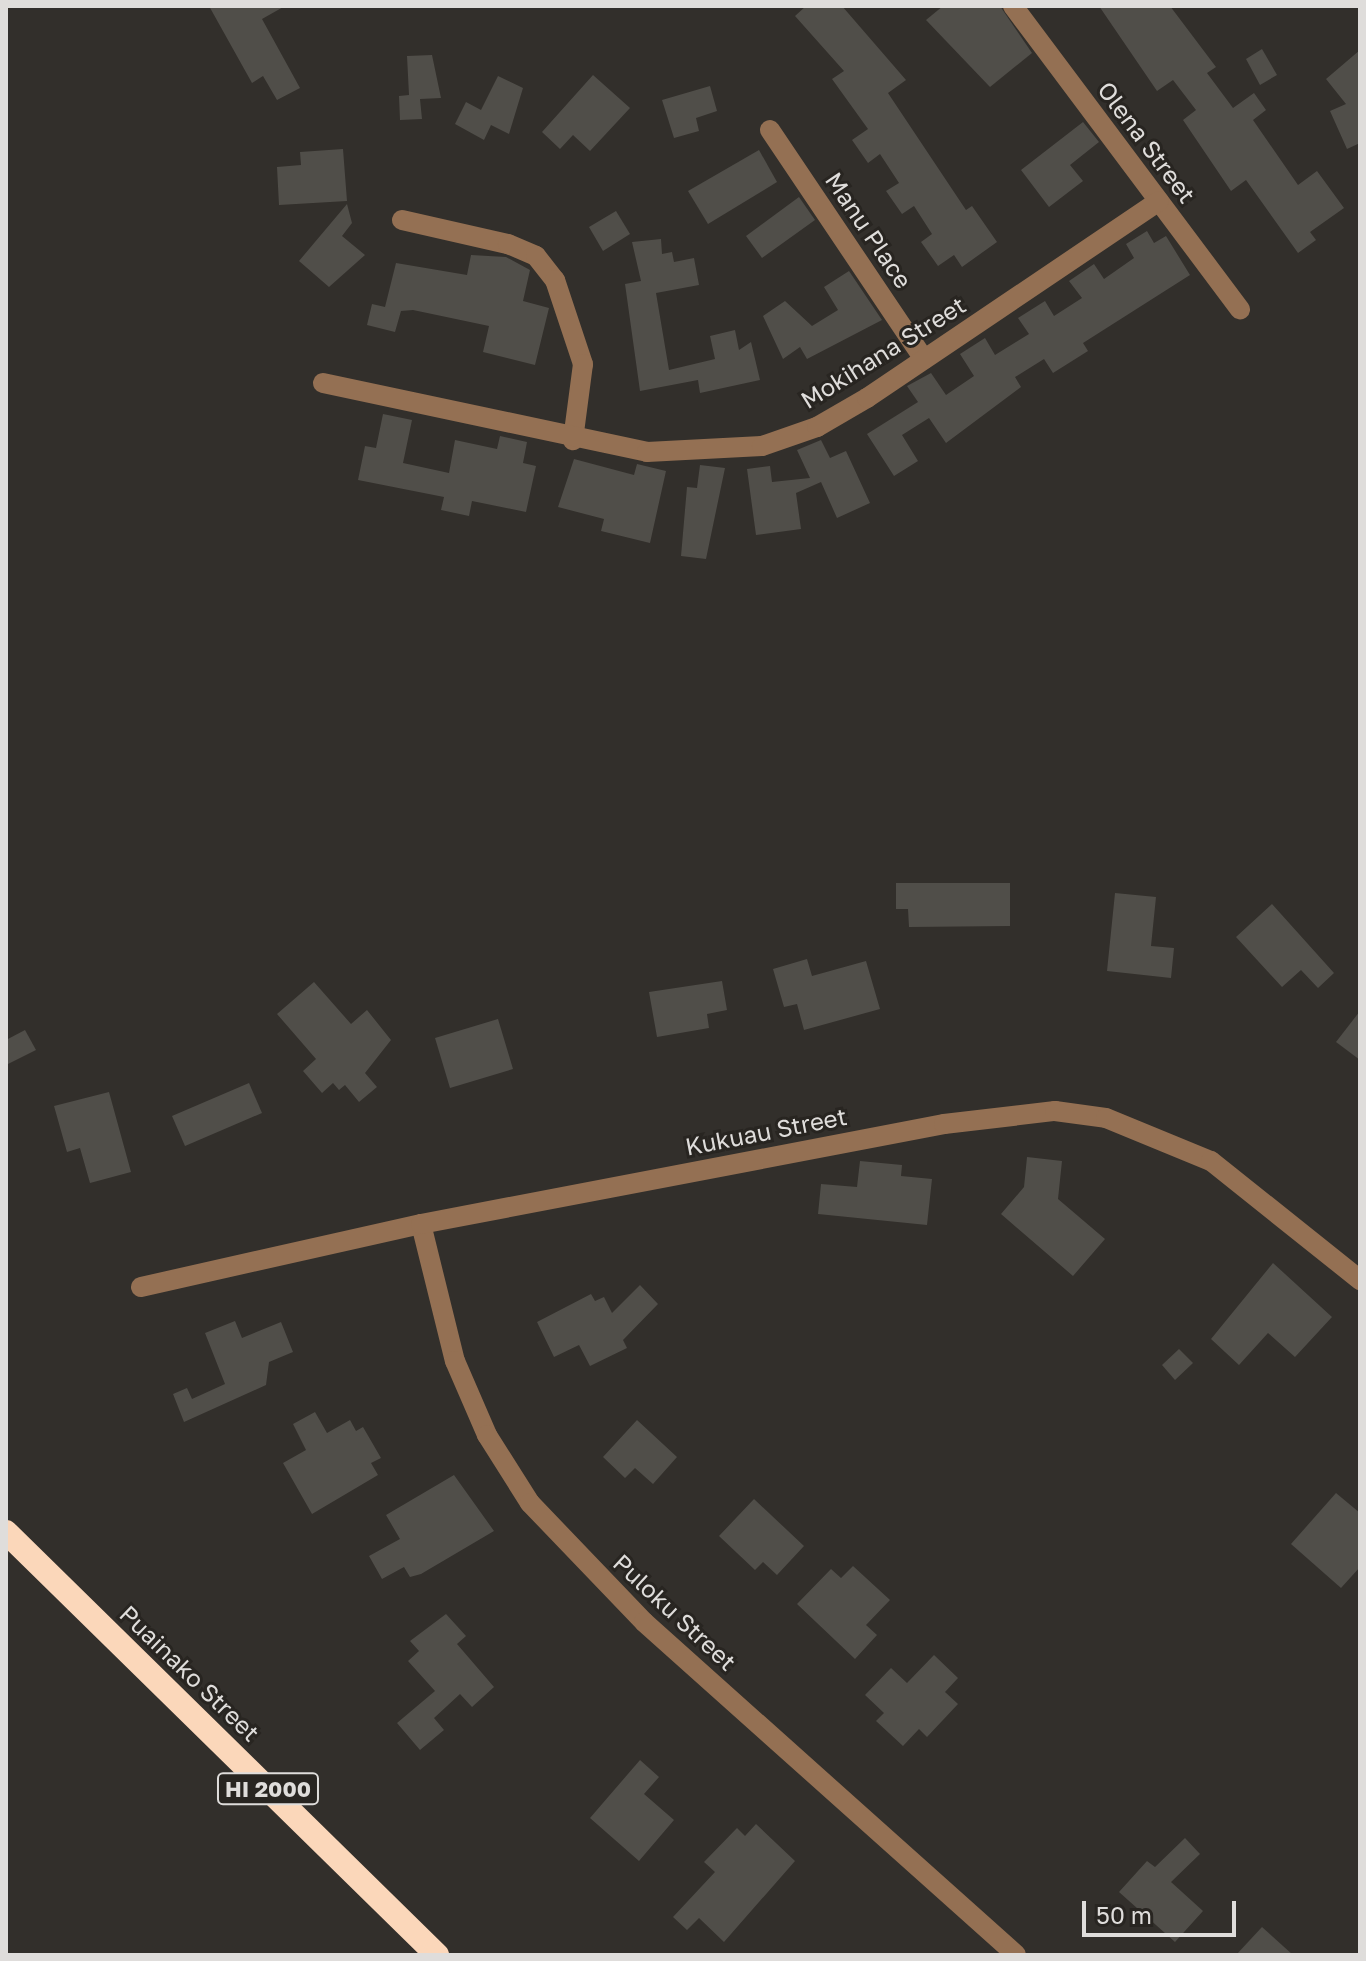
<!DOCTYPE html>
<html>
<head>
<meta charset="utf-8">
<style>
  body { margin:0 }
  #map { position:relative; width:1366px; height:1961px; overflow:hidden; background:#322f2b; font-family:"Golos Text",sans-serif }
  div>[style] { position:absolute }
  .building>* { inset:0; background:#504e49 }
  .minor>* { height:20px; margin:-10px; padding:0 10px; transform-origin:10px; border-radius:10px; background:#947053 }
  .highway>* { height:24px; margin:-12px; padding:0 12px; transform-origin:12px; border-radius:12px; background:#fbd7ba }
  span { translate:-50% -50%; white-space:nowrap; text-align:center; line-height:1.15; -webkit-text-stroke:6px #282521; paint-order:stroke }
  .shield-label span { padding:2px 6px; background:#282521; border:2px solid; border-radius:6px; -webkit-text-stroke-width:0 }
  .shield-label { font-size:22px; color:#dfdddb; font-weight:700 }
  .street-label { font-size:24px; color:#dfdddb }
  .frame { position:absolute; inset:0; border:8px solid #dfdddb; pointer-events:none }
  .scale { position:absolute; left:1082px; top:1901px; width:154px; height:36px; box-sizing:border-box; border:4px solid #dfdddb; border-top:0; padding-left:10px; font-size:24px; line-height:28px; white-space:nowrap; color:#dfdddb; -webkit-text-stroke:6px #282521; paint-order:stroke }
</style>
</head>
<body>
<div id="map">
  <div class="building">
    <i style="clip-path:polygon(209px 6px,285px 6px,262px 19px,300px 88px,277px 100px,263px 76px,252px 83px)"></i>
    <i style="clip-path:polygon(806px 6px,842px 6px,906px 80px,888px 93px,966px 210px,972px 206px,997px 242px,962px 267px,954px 255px,938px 266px,921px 242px,932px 234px,914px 206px,902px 214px,886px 191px,899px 183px,880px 154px,868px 163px,852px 140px,868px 129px,832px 79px,844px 71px,795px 16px)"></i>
    <i style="clip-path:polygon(943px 6px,1000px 6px,1032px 53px,990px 87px,926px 20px)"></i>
    <i style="clip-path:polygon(1099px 6px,1170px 6px,1216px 67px,1207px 73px,1233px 108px,1254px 93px,1266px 110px,1253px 120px,1298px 185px,1317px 171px,1344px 208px,1310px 232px,1316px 240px,1298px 253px,1246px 180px,1231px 191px,1183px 120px,1196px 110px,1173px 80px,1157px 91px)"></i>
    <i style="clip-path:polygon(1262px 49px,1277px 75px,1260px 85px,1246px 59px)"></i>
    <i style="clip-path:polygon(1360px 50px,1360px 143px,1347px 149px,1330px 111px,1346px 104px,1326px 79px)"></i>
    <i style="clip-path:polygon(432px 55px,441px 98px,420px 99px,422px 119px,400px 120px,399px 96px,409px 95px,407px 56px)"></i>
    <i style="clip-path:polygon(593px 75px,630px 108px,590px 151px,573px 135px,560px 149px,542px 132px)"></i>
    <i style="clip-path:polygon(498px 76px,523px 88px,509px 134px,491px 125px,484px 140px,455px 124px,466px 102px,481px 110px)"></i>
    <i style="clip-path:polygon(710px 86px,717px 111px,696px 118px,699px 131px,674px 138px,662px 100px)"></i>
    <i style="clip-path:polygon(1083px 122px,1099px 142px,1070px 165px,1083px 181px,1049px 207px,1021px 170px)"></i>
    <i style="clip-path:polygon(343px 149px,347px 201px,279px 205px,277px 167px,301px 165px,300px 152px)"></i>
    <i style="clip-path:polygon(759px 150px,777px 182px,708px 224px,688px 191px)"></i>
    <i style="clip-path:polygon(799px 197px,815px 220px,762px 258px,746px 236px)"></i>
    <i style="clip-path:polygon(347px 204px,352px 223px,342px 236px,365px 255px,329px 287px,299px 261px)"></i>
    <i style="clip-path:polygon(616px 211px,630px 234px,603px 251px,589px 227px)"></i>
    <i style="clip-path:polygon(1147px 231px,1154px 243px,1166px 236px,1190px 275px,1083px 343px,1088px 351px,1053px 373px,1044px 359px,1015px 377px,1021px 387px,946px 443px,929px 418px,902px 435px,918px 461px,894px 476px,867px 434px,918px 402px,907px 386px,931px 373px,946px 395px,974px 376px,960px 354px,985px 338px,995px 355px,1029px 334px,1018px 318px,1045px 301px,1054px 316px,1082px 298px,1069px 281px,1094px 264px,1104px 279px,1134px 258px,1126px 244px)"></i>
    <i style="clip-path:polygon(661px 239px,662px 254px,672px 252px,674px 262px,694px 258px,699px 285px,656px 293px,669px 370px,715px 359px,710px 336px,735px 330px,739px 350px,751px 342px,760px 380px,700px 393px,698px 380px,640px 391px,625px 284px,641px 281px,632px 242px)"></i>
    <i style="clip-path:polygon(471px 255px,506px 257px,530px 270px,523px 301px,549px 308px,535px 365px,483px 352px,489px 326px,413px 310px,401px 311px,395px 332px,367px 325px,372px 304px,385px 307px,396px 263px,467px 275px)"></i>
    <i style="clip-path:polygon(849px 271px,882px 320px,807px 359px,800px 347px,783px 359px,763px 316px,785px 301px,812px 326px,838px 310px,824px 287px)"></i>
    <i style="clip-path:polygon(383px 414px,412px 420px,403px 463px,449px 473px,455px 440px,497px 449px,500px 436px,527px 442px,523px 463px,536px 466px,526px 512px,472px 501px,469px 516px,441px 510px,444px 497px,358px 480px,365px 446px,376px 448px)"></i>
    <i style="clip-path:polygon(821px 440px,830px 458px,846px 451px,870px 503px,837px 518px,821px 482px,796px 493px,801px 529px,756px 535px,747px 469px,770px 466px,772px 482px,810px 478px,797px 450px)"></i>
    <i style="clip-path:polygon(574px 459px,634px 475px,637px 464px,666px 471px,650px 543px,601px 531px,604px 519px,558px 507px)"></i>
    <i style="clip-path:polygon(700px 465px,725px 468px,706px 559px,681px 556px,687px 487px,697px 488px)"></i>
    <i style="clip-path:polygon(896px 883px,1010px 883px,1010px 926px,909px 927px,908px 909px,896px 909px)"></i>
    <i style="clip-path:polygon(1115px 893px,1156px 897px,1151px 946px,1174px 948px,1171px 978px,1107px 971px)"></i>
    <i style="clip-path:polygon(1272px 904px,1334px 973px,1318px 988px,1301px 970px,1282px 987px,1236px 937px)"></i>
    <i style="clip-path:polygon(807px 959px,812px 976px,866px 961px,880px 1009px,804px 1030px,797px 1004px,784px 1007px,773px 969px)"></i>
    <i style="clip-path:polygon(722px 981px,727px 1010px,707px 1014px,709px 1028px,657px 1037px,649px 992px)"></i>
    <i style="clip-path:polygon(314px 982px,351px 1024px,367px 1010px,391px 1040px,365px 1073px,377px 1087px,359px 1102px,345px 1085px,339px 1090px,333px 1083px,322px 1093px,303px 1071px,316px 1059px,277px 1014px)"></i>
    <i style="clip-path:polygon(1360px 1011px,1360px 1060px,1336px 1042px)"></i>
    <i style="clip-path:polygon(498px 1019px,513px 1069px,450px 1088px,435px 1038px)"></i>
    <i style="clip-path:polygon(25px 1030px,36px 1050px,6px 1065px,6px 1040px)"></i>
    <i style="clip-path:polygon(249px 1083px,262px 1113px,185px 1146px,172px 1116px)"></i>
    <i style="clip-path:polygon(109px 1092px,131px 1172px,90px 1183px,80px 1148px,67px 1152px,54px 1106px)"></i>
    <i style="clip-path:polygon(1027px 1157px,1062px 1161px,1058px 1199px,1105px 1239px,1073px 1276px,1001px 1214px,1024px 1187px)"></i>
    <i style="clip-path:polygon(860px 1161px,902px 1165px,901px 1176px,932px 1179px,927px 1225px,818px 1214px,821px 1184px,857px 1187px)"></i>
    <i style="clip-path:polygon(1273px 1263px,1332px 1317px,1295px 1357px,1268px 1333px,1239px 1365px,1211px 1339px)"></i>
    <i style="clip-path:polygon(640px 1285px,658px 1304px,623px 1340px,627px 1348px,590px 1366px,579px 1345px,554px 1357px,537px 1322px,591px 1294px,595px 1301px,604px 1297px,612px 1313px)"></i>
    <i style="clip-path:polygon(235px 1321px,242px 1338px,281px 1322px,293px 1352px,269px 1362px,266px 1385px,184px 1422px,173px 1394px,187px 1388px,192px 1399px,225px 1384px,205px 1333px)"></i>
    <i style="clip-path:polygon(1179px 1349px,1193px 1363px,1175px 1380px,1162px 1365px)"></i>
    <i style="clip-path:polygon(315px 1412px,327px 1433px,350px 1420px,356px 1431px,363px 1427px,381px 1458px,371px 1463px,378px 1475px,312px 1514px,283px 1463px,306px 1450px,293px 1424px)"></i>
    <i style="clip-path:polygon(637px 1420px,677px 1457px,653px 1484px,635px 1468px,625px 1478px,603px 1457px)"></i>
    <i style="clip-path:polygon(454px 1475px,494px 1531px,421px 1574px,410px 1577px,404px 1567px,382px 1579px,369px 1556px,400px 1539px,386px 1515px)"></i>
    <i style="clip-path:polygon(1336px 1493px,1360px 1513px,1360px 1567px,1341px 1588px,1291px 1544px)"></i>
    <i style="clip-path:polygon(754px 1499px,804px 1546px,777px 1575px,763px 1562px,755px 1570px,719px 1536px)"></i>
    <i style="clip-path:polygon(853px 1566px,890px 1600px,866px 1625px,877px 1635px,855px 1659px,797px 1604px,831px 1569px,841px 1578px)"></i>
    <i style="clip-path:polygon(446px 1614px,466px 1636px,457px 1644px,494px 1687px,472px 1707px,460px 1694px,434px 1718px,444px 1730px,420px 1750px,397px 1723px,435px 1691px,408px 1661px,419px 1651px,410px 1641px)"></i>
    <i style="clip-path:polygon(934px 1655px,958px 1678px,945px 1692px,958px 1704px,927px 1737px,919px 1729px,903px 1746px,876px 1721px,884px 1713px,865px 1695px,891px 1668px,907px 1683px)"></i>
    <i style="clip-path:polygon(640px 1760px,659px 1777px,644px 1794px,674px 1820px,639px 1861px,590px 1818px)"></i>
    <i style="clip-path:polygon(756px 1824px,795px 1861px,724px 1942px,699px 1918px,687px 1930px,673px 1917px,715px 1872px,704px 1862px,737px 1828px,745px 1836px)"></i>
    <i style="clip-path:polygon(1185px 1838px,1200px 1854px,1171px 1882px,1203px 1911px,1175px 1942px,1119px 1892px,1147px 1861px,1155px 1867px)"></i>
    <i style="clip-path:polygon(1262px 1927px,1293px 1955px,1236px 1955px)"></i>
  </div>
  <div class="minor">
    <i style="left:1013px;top:6px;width:379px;rotate:53.2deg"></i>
    <i style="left:770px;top:130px;width:276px;rotate:56.1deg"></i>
    <i style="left:402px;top:220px;width:109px;rotate:12.8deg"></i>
    <i style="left:508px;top:244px;width:30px;rotate:23deg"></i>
    <i style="left:536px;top:256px;width:31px;rotate:52deg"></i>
    <i style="left:555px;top:280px;width:89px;rotate:71.6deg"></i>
    <i style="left:583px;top:364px;width:77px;rotate:97.5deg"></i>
    <i style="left:323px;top:383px;width:331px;rotate:12deg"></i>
    <i style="left:647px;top:452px;width:115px;rotate:-3deg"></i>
    <i style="left:762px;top:446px;width:58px;rotate:-19.1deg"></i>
    <i style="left:817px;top:427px;width:58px;rotate:-30.1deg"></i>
    <i style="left:867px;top:398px;width:352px;rotate:-34deg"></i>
    <i style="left:421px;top:1224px;width:141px;rotate:76.1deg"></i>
    <i style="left:455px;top:1361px;width:81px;rotate:66.6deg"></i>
    <i style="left:487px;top:1435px;width:80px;rotate:57.7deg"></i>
    <i style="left:530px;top:1503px;width:165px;rotate:46.2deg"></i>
    <i style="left:644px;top:1622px;width:499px;rotate:41.8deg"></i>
    <i style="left:141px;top:1287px;width:287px;rotate:-12.7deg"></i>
    <i style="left:421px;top:1224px;width:532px;rotate:-10.82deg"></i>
    <i style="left:944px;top:1124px;width:112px;rotate:-6.7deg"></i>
    <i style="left:1055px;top:1111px;width:51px;rotate:7.8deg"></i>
    <i style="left:1106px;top:1118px;width:113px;rotate:22.3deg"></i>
    <i style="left:1211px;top:1161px;width:191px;rotate:38.6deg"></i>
  </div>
  <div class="highway">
    <i style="left:6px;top:1532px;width:604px;rotate:44.46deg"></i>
  </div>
  <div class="shield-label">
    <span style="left:268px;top:1789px">HI 2000</span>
  </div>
  <div class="street-label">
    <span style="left:1147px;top:142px;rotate:53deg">Olena Street</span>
    <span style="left:869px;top:230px;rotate:56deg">Manu Place</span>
    <span style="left:883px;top:352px;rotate:-32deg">Mokihana Street</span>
    <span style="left:766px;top:1131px;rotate:-11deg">Kukuau Street</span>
    <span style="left:675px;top:1612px;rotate:43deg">Puloku Street</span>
    <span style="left:190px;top:1673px;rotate:44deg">Puainako Street</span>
  </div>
  <div class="frame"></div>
  <div class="scale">50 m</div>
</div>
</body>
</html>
